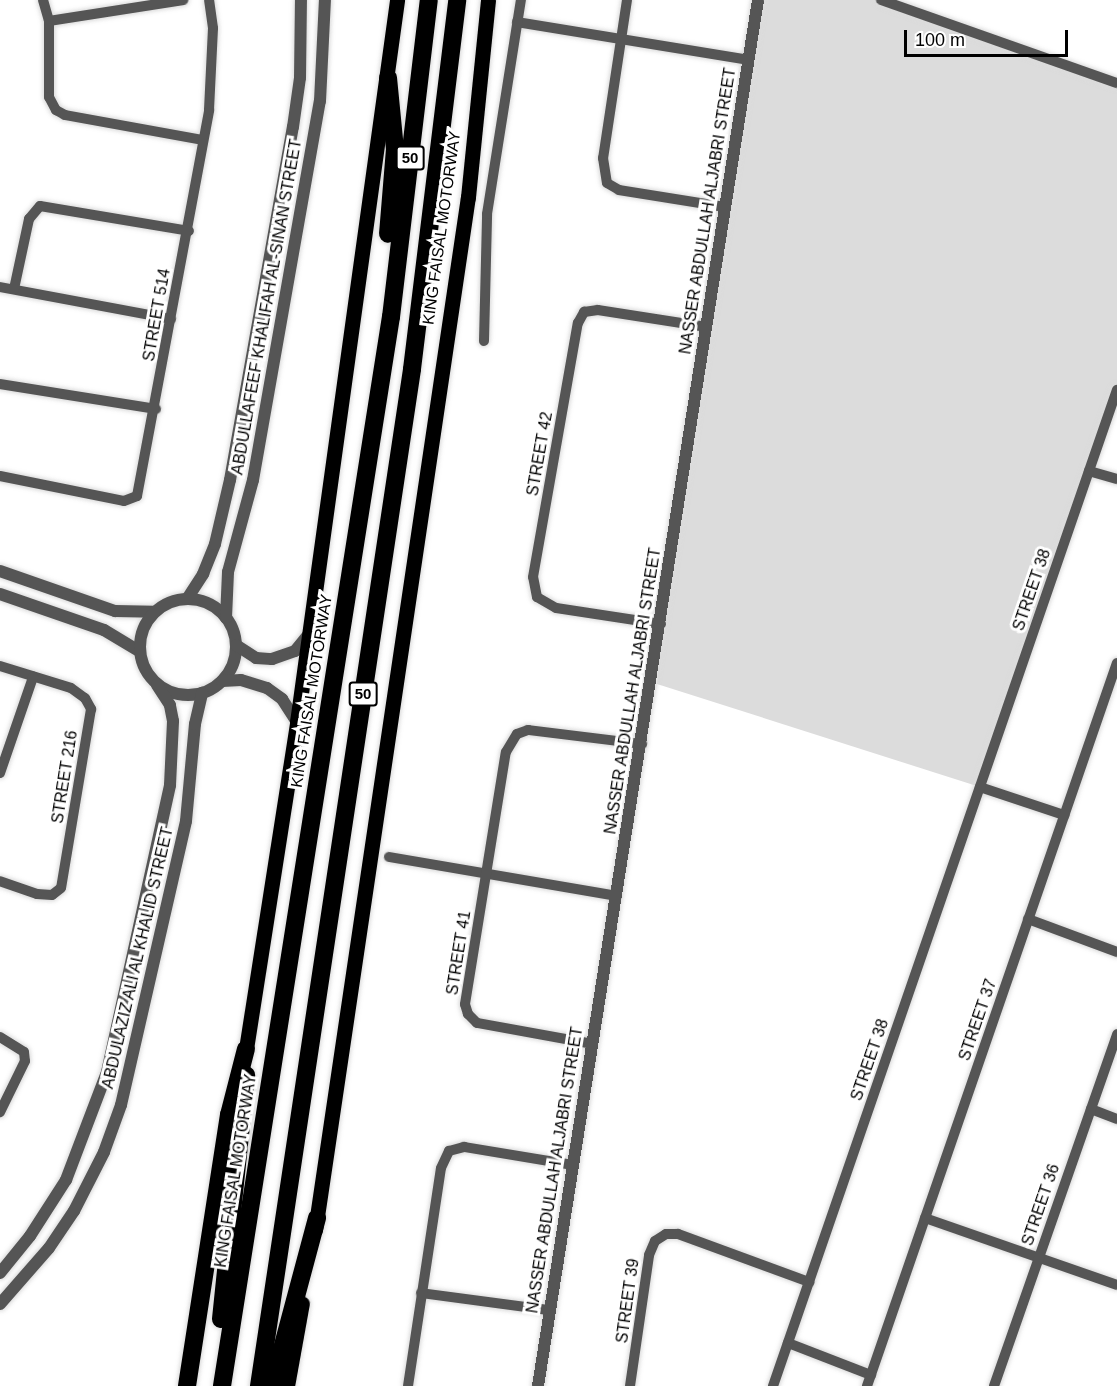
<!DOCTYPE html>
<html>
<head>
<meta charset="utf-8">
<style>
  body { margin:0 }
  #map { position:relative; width:1117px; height:1386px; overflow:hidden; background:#fff; font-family:Arial,sans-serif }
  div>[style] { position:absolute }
  .green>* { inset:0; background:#dcdcdc }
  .roads { filter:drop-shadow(0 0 2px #dbdbdb) drop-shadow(0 0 2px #dbdbdb) }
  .minor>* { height:10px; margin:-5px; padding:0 5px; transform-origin:5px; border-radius:5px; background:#555 }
  .tertiary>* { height:12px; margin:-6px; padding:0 6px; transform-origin:6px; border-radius:6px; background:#555 }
  .tertiary>.ring { margin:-6px; padding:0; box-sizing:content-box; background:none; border:12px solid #555; border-radius:50% }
  .primary>* { height:15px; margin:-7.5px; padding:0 7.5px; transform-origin:7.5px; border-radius:7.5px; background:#000 }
  .motorway>* { height:18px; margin:-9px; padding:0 9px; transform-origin:9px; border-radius:9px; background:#000 }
  span { translate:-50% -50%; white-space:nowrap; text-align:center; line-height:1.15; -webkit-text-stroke:6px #fff; paint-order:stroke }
  .shield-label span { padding:2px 4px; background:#fff; border:2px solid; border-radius:4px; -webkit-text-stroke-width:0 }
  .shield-label { font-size:15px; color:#000; font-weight:700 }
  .street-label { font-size:16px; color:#000 }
  .scale { position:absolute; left:904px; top:30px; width:164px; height:27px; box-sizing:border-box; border:3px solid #000; border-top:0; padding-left:8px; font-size:18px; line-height:21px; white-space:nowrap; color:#000; -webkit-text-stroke:4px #fff; paint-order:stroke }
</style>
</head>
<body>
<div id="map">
  <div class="green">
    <i style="clip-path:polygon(758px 0,881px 0,1117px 83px,1117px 390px,980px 787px,657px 684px,661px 624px)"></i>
  </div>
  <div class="roads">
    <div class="minor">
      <i style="left:43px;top:0;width:22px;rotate:74deg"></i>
      <i style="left:49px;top:21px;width:76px;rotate:90deg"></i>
      <i style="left:49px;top:97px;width:15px;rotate:62deg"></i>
      <i style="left:56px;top:110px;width:10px;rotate:29deg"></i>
      <i style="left:65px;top:115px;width:140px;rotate:10.3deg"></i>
      <i style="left:627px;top:0;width:160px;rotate:98.6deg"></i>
      <i style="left:603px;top:158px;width:25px;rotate:81deg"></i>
      <i style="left:607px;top:183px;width:14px;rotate:30deg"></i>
      <i style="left:619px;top:190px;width:107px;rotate:9.1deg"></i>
      <i style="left:881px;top:0;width:250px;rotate:19.4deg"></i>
      <i style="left:49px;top:21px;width:136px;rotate:-8.9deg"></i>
      <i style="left:517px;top:22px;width:235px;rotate:9.3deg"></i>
      <i style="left:0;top:287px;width:174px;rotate:10.6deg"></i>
      <i style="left:14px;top:289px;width:72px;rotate:-77.9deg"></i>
      <i style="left:29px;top:219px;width:17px;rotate:-50deg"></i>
      <i style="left:40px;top:206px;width:151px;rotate:9.5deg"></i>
      <i style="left:484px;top:341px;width:127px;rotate:-88.6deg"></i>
      <i style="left:487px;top:214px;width:217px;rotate:-81deg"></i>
      <i style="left:0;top:384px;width:158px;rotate:9.1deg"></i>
      <i style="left:1089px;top:471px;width:29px;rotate:16deg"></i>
      <i style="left:0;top:476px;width:126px;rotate:11.4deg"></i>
      <i style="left:124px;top:501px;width:14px;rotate:-21deg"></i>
      <i style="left:137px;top:496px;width:393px;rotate:-79.4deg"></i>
      <i style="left:209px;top:110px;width:82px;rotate:-87.2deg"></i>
      <i style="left:213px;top:28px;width:28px;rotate:-98deg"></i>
      <i style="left:661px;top:624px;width:106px;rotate:-171.3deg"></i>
      <i style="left:556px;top:608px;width:22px;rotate:-150deg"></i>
      <i style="left:537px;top:597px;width:20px;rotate:-101deg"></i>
      <i style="left:533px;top:577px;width:258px;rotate:-80deg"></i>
      <i style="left:578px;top:323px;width:13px;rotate:-61deg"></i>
      <i style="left:584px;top:312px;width:14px;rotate:-8deg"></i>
      <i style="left:598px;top:310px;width:110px;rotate:8.9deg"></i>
      <i style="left:0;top:666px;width:74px;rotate:17.2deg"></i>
      <i style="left:71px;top:688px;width:17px;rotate:36deg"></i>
      <i style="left:85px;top:698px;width:13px;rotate:61deg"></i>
      <i style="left:91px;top:709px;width:181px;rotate:99.5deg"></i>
      <i style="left:61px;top:888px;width:11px;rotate:142deg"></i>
      <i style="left:52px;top:895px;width:15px;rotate:-176deg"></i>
      <i style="left:37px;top:894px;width:39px;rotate:-161deg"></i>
      <i style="left:0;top:773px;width:102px;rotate:-71deg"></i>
      <i style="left:980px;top:787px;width:89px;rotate:18.4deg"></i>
      <i style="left:389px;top:857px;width:231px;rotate:9.7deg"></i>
      <i style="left:1028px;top:919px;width:95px;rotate:20.3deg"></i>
      <i style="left:0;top:1037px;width:28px;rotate:32deg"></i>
      <i style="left:24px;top:1052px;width:9px;rotate:84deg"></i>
      <i style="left:25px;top:1061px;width:57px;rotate:116.1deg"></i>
      <i style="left:593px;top:1044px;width:118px;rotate:-169.7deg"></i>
      <i style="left:477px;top:1023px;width:13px;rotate:-135deg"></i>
      <i style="left:468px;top:1014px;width:10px;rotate:-107deg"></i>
      <i style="left:465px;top:1004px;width:255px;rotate:-80.8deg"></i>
      <i style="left:506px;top:752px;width:21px;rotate:-59deg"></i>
      <i style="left:517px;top:734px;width:12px;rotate:-20deg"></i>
      <i style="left:528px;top:730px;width:115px;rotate:7deg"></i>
      <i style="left:1091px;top:1109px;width:28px;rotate:21deg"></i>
      <i style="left:925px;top:1218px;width:203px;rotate:19.2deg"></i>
      <i style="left:421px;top:1293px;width:129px;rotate:7.6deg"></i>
      <i style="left:788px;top:1343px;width:89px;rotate:21.1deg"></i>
      <i style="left:408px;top:1386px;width:220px;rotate:-81.4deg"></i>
      <i style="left:441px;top:1168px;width:19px;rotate:-65deg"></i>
      <i style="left:449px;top:1151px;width:16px;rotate:-15deg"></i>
      <i style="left:464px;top:1147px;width:110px;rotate:9.4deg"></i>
      <i style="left:630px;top:1386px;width:132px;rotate:-81.7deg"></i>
      <i style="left:649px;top:1255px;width:15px;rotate:-67deg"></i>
      <i style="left:655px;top:1241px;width:13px;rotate:-32deg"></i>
      <i style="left:666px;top:1234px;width:12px"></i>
      <i style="left:678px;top:1234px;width:140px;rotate:20.1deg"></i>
      <i style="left:773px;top:1386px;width:1054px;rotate:-70.95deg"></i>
      <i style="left:867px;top:1386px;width:765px;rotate:-70.93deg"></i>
      <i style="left:994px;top:1386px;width:373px;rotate:-70.7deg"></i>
    </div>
    <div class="tertiary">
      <i style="left:0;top:571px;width:122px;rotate:19.2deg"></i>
      <i style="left:115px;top:611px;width:39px;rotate:1deg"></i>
      <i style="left:0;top:594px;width:110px;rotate:19.1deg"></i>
      <i style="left:104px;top:630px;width:41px;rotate:31deg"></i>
      <i class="ring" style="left:140px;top:599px;width:84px;height:84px"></i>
      <i style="left:187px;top:599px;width:30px;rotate:-57deg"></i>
      <i style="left:203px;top:574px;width:32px;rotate:-68deg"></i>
      <i style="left:215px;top:544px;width:66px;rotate:-76.8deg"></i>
      <i style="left:230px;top:480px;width:359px;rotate:-79.9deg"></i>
      <i style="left:293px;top:127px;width:49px;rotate:-81.9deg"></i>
      <i style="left:300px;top:78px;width:78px;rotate:-89.3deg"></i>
      <i style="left:226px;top:618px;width:46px;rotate:-87.5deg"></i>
      <i style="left:228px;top:572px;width:95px;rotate:-74.8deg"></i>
      <i style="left:253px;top:480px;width:385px;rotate:-80deg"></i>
      <i style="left:320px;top:101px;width:101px;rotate:-87.2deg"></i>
      <i style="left:236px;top:645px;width:24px;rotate:33deg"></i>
      <i style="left:256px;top:658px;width:16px;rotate:4deg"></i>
      <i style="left:272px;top:659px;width:24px;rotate:-19deg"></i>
      <i style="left:295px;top:651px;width:22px;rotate:-51deg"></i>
      <i style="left:222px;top:681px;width:19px;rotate:-3deg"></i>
      <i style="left:241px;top:680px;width:27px;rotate:17deg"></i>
      <i style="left:267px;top:688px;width:19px;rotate:36deg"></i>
      <i style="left:282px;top:699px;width:27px;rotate:57deg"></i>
      <i style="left:0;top:1273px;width:48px;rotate:-51deg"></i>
      <i style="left:30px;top:1236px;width:67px;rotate:-57.3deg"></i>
      <i style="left:66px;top:1180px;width:116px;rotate:-69.2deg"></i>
      <i style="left:107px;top:1072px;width:294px;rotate:-77.6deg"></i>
      <i style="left:170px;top:785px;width:64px;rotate:-87.3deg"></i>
      <i style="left:173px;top:721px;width:16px;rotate:-101deg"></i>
      <i style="left:170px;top:705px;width:24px;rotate:-123deg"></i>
      <i style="left:0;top:1304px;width:74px;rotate:-48.8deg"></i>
      <i style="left:49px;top:1248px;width:45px;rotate:-56deg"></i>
      <i style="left:74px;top:1211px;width:66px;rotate:-63deg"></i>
      <i style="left:104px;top:1152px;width:50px;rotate:-70.1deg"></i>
      <i style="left:121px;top:1105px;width:291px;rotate:-77.1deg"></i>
      <i style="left:186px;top:821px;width:97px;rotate:-84.7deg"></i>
      <i style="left:195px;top:724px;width:32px;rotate:-77deg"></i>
      <i style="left:538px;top:1386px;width:1403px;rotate:-80.98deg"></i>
    </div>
    <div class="primary">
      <i style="left:246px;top:1049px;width:331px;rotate:-81.1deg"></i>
      <i style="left:297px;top:722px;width:729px;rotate:-82.11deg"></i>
      <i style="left:315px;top:1230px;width:1044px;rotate:-81.58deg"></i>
      <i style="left:468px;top:197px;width:198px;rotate:-84.2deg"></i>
      <i style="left:287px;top:1386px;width:84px;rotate:-79.8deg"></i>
    </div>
    <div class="motorway">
      <i style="left:388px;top:78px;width:71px;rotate:84.4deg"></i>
      <i style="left:395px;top:149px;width:85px;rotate:94.7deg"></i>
      <i style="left:221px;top:1319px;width:245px;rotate:-84.1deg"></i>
      <i style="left:187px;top:1386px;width:274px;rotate:-81.2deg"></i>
      <i style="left:229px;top:1115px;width:68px;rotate:-75.6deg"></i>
      <i style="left:222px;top:1386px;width:1082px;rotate:-81.02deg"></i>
      <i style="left:391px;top:317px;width:319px;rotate:-83.2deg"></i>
      <i style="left:259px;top:1386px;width:1028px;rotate:-81.44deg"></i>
      <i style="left:412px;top:369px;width:372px;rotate:-83deg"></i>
      <i style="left:272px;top:1386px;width:174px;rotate:-75deg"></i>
    </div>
  </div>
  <div class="shield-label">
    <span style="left:410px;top:158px">50</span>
    <span style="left:363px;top:694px">50</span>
  </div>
  <div class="street-label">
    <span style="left:708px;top:211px;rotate:-81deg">NASSER ABDULLAH ALJABRI STREET</span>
    <span style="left:442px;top:228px;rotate:-82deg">KING FAISAL MOTORWAY</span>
    <span style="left:267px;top:307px;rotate:-80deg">ABDULLAFEEF KHALIFAH AL-SINAN STREET</span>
    <span style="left:157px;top:315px;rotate:-80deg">STREET 514</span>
    <span style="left:540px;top:454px;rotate:-80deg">STREET 42</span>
    <span style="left:1032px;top:590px;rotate:-71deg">STREET 38</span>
    <span style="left:312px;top:691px;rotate:-81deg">KING FAISAL MOTORWAY</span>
    <span style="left:633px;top:691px;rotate:-81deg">NASSER ABDULLAH ALJABRI STREET</span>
    <span style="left:65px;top:777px;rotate:-81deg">STREET 216</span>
    <span style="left:459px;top:953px;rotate:-81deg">STREET 41</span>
    <span style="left:138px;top:958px;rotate:-77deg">ABDULAZIZ ALI AL KHALID STREET</span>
    <span style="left:978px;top:1020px;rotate:-71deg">STREET 37</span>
    <span style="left:870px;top:1060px;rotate:-71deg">STREET 38</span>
    <span style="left:555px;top:1170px;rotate:-81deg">NASSER ABDULLAH ALJABRI STREET</span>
    <span style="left:236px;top:1171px;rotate:-81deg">KING FAISAL MOTORWAY</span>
    <span style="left:1041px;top:1205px;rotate:-71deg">STREET 36</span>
    <span style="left:628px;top:1301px;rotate:-82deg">STREET 39</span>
  </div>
  <div class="scale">100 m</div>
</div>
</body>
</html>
